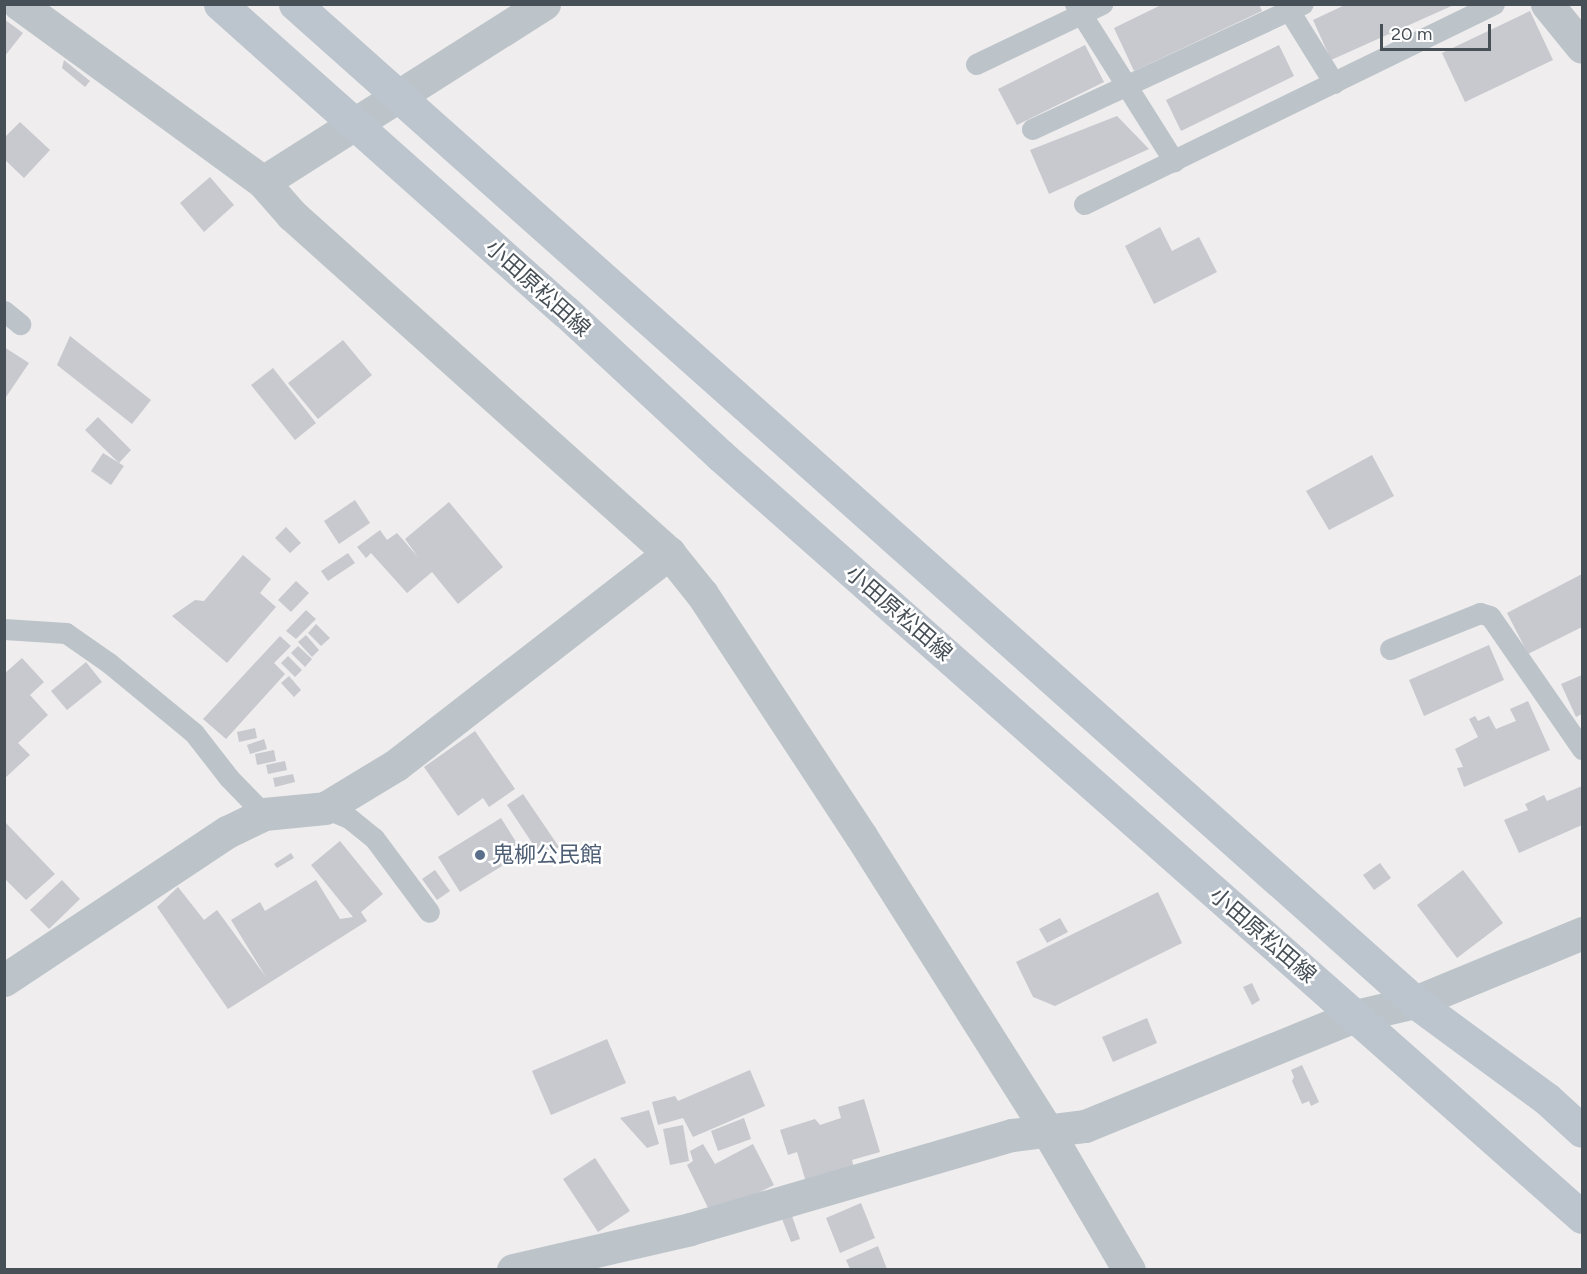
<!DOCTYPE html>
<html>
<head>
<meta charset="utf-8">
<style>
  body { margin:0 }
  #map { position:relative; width:1587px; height:1274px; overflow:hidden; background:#efeded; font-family:Figtree,"Noto Sans JP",sans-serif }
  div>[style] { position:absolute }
  .building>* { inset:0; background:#c7c9cf }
  .service>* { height:21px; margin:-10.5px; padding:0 10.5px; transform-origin:10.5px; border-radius:10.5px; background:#bcc4ca }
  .minor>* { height:33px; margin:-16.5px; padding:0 16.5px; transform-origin:16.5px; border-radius:16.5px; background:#bcc4ca }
  .secondary>* { height:33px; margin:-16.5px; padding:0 16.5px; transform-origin:16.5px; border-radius:16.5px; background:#bcc5ce }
  .dots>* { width:16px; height:16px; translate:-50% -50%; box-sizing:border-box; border:3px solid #fff; border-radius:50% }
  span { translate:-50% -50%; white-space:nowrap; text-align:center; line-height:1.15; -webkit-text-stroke:5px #fff; paint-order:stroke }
  .street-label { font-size:22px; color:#475057 }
  .service-label { font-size:22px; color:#4e5e75 }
  .left { translate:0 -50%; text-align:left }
  .frame { position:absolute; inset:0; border:6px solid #475057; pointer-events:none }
  .scale { position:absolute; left:1380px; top:24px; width:111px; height:27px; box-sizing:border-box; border:3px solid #475057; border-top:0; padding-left:8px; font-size:18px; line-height:21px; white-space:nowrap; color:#475057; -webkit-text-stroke:4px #fff; paint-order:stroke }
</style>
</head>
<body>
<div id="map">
  <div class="building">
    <i style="clip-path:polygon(1163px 4px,1259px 4px,1262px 11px,1134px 71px,1114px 28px)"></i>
    <i style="clip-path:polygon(1347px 4px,1456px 4px,1331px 60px,1313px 20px)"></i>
    <i style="clip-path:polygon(1530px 11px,1553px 60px,1465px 102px,1442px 53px)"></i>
    <i style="clip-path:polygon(4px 19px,23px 33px,4px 57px)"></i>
    <i style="clip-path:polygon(1085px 45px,1104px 82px,1017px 125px,998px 89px)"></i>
    <i style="clip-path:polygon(1279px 45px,1294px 76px,1181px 131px,1166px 100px)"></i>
    <i style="clip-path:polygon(64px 60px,90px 81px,85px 87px,62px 68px)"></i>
    <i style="clip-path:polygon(1117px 116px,1149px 149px,1049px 194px,1030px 150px)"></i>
    <i style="clip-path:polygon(20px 122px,50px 150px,24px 178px,4px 159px,4px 138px)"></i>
    <i style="clip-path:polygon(210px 177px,234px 205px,204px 232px,180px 203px)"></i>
    <i style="clip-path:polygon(1160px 227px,1172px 251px,1199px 237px,1217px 272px,1154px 304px,1125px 246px)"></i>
    <i style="clip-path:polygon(70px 336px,151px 400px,132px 424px,57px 365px)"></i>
    <i style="clip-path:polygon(343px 340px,372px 375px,318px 419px,288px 383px)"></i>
    <i style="clip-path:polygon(4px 347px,29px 363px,4px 400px)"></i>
    <i style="clip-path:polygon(273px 368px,316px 423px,295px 440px,251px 385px)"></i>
    <i style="clip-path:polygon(98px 417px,131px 450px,119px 463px,85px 430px)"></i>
    <i style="clip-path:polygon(103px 453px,124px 466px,111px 485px,91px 471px)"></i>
    <i style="clip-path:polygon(1372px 455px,1394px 496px,1329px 530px,1306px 491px)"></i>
    <i style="clip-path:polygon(355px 500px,370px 523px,339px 544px,324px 521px)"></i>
    <i style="clip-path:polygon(449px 502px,503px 567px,458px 604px,432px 572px,407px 593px,371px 553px,366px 558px,357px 547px,380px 530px,387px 540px,397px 533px,418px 557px,405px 539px)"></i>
    <i style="clip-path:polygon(286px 527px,301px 543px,290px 553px,275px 538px)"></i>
    <i style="clip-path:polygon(348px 553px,355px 563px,328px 581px,321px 571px)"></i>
    <i style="clip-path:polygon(243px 555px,271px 579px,260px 593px,276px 607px,227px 663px,172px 616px,195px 600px,204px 601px)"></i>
    <i style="clip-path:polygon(1582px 574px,1582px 627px,1528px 654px,1507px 613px)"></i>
    <i style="clip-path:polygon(296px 581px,309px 593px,291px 612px,278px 600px)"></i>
    <i style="clip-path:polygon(306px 610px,316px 619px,296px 639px,286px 631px)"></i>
    <i style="clip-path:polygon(316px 624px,330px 638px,321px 646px,308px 633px)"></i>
    <i style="clip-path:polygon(306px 635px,319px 650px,312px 657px,298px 642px)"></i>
    <i style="clip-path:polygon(280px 636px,291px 646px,274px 663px,285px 674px,226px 739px,203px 719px)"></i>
    <i style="clip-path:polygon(1489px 645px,1504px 680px,1424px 716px,1409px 680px)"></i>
    <i style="clip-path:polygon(298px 646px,312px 659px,305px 667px,291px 653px)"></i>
    <i style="clip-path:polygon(288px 656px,302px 670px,295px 677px,281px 663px)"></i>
    <i style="clip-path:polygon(22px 658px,44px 682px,30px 695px,48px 715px,18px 743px,30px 755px,4px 779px,4px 674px)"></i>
    <i style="clip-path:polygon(86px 662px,102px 682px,67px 710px,51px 691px)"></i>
    <i style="clip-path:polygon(1582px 675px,1582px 714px,1576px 717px,1561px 684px)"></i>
    <i style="clip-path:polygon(289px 676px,301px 690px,294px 697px,281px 683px)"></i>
    <i style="clip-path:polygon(1528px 701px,1550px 750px,1464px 787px,1457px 768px,1463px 767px,1455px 749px,1478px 737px,1469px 719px,1475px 716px,1478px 721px,1489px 716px,1496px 729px,1516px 721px,1510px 709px)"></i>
    <i style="clip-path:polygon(255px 728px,257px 738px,239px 742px,237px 732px)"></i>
    <i style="clip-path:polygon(475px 731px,515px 789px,489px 807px,483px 798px,458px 816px,424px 767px)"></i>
    <i style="clip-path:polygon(264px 739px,267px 749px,250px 754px,247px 745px)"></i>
    <i style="clip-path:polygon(274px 750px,276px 761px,257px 765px,255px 754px)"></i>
    <i style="clip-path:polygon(285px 761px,287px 770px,268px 774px,266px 765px)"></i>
    <i style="clip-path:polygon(293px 774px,295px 782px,275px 787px,273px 778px)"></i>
    <i style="clip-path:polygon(1582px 786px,1582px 825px,1519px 853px,1504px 820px,1528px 810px,1525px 804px,1544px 795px,1547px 801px)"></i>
    <i style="clip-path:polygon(523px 794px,559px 847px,542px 858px,507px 805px)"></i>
    <i style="clip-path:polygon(501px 818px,523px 853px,460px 892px,438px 857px)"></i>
    <i style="clip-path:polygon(4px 821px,55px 874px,26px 900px,4px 878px)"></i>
    <i style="clip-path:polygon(340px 841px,383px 894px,361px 912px,367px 921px,228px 1009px,157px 907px,178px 887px,204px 920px,217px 910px,266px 977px,231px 920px,260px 902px,265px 911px,316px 880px,340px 919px,353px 917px,311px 865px)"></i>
    <i style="clip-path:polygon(291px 853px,294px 858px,277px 868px,274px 864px)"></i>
    <i style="clip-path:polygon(1380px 863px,1391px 878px,1374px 890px,1363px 875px)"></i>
    <i style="clip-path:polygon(435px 870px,450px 891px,437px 900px,422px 879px)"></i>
    <i style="clip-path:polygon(1463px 870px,1503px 923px,1457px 958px,1417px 905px)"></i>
    <i style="clip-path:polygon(62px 880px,80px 899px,49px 929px,30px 910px)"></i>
    <i style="clip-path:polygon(1158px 892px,1182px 943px,1055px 1006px,1033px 997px,1016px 962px)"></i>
    <i style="clip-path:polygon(1060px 918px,1068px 932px,1047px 943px,1039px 929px)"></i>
    <i style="clip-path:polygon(1252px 983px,1260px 1000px,1252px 1005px,1243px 987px)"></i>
    <i style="clip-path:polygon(1147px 1018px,1157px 1043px,1113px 1062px,1102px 1037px)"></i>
    <i style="clip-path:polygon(607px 1039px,626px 1083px,551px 1115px,532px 1071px)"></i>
    <i style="clip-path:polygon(1302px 1065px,1319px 1102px,1311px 1106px,1309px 1101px,1302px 1104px,1292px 1081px,1294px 1077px,1291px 1070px)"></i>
    <i style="clip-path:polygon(750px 1070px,765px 1106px,693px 1137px,683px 1118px,658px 1125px,652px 1102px,675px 1096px,678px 1101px)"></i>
    <i style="clip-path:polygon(864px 1099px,880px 1152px,852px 1160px,854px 1168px,808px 1189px,797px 1152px,788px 1155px,780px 1130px,815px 1119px,820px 1125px,841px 1118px,838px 1107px)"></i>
    <i style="clip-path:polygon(649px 1110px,659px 1144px,647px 1148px,620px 1118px)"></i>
    <i style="clip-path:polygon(744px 1118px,751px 1139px,718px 1151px,711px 1131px)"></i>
    <i style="clip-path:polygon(683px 1125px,689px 1161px,670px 1165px,663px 1129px)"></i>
    <i style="clip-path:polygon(703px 1144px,715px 1164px,753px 1144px,774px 1185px,712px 1216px,687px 1165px,693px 1161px,690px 1151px)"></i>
    <i style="clip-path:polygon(595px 1158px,630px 1211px,598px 1232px,563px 1179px)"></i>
    <i style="clip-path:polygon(861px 1203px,875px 1238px,840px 1253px,826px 1218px)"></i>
    <i style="clip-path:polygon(792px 1216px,800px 1239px,791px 1242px,782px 1219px)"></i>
    <i style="clip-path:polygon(878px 1246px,887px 1269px,850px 1269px,846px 1260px)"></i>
  </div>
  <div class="service">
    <i style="left:1075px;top:4px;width:186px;rotate:57.8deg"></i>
    <i style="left:1285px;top:4px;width:93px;rotate:58.2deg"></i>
    <i style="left:976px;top:64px;width:140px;rotate:-25.5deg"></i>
    <i style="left:1032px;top:129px;width:298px;rotate:-24.8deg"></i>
    <i style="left:1084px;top:204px;width:456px;rotate:-26deg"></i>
    <i style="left:4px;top:311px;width:21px;rotate:39deg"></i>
    <i style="left:4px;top:629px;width:62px;rotate:3.7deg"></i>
    <i style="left:66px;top:633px;width:52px;rotate:34.9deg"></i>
    <i style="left:109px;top:663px;width:110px;rotate:39.5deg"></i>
    <i style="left:194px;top:733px;width:57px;rotate:52.1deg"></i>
    <i style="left:229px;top:778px;width:50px;rotate:45.8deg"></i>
    <i style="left:1390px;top:649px;width:97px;rotate:-21.8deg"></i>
    <i style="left:1480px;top:613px;width:10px;rotate:17deg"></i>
    <i style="left:1490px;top:616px;width:162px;rotate:55.3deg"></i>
    <i style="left:325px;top:808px;width:26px;rotate:23deg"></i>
    <i style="left:349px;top:818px;width:32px;rotate:39deg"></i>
    <i style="left:374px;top:838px;width:92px;rotate:53.4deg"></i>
  </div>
  <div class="minor">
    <i style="left:19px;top:4px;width:302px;rotate:36.1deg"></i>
    <i style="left:263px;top:182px;width:44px;rotate:48.7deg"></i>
    <i style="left:292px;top:215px;width:506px;rotate:41.88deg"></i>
    <i style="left:669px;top:553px;width:53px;rotate:51.2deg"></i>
    <i style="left:702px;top:594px;width:290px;rotate:56.7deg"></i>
    <i style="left:861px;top:836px;width:350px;rotate:57.7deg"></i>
    <i style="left:1048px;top:1132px;width:160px;rotate:59.6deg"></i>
    <i style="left:1547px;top:4px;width:55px;rotate:50.9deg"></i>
    <i style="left:263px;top:182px;width:333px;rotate:-32.4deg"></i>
    <i style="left:4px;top:980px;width:268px;rotate:-33.6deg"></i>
    <i style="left:227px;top:832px;width:41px;rotate:-25.9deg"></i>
    <i style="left:264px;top:814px;width:61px;rotate:-5.6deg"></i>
    <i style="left:325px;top:808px;width:83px;rotate:-31.2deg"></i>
    <i style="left:396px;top:765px;width:346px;rotate:-37.8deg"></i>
    <i style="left:513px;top:1270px;width:182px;rotate:-13deg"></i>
    <i style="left:690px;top:1229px;width:335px;rotate:-16.3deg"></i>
    <i style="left:1012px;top:1135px;width:74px;rotate:-7deg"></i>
    <i style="left:1085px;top:1126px;width:292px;rotate:-22.2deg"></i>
    <i style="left:1355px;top:1016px;width:62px;rotate:-13.1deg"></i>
    <i style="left:1415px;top:1002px;width:181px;rotate:-22.4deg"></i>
  </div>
  <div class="secondary">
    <i style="left:220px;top:4px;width:462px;rotate:41.7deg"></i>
    <i style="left:565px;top:311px;width:213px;rotate:42.9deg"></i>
    <i style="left:721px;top:456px;width:1149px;rotate:41.47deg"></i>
    <i style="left:295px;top:4px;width:1500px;rotate:41.7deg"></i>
    <i style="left:1415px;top:1002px;width:164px;rotate:36.3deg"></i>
    <i style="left:1547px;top:1099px;width:47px;rotate:42.4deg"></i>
  </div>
  <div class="dots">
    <i style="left:480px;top:855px;background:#5c6f8a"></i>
  </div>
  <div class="street-label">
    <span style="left:538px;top:288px;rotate:42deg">小田原松田線</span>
    <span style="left:899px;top:613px;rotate:41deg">小田原松田線</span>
    <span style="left:1263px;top:935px;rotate:41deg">小田原松田線</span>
  </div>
  <div class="service-label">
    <span class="left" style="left:492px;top:855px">鬼柳公民館</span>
  </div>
  <div class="frame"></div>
  <div class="scale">20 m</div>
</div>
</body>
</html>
